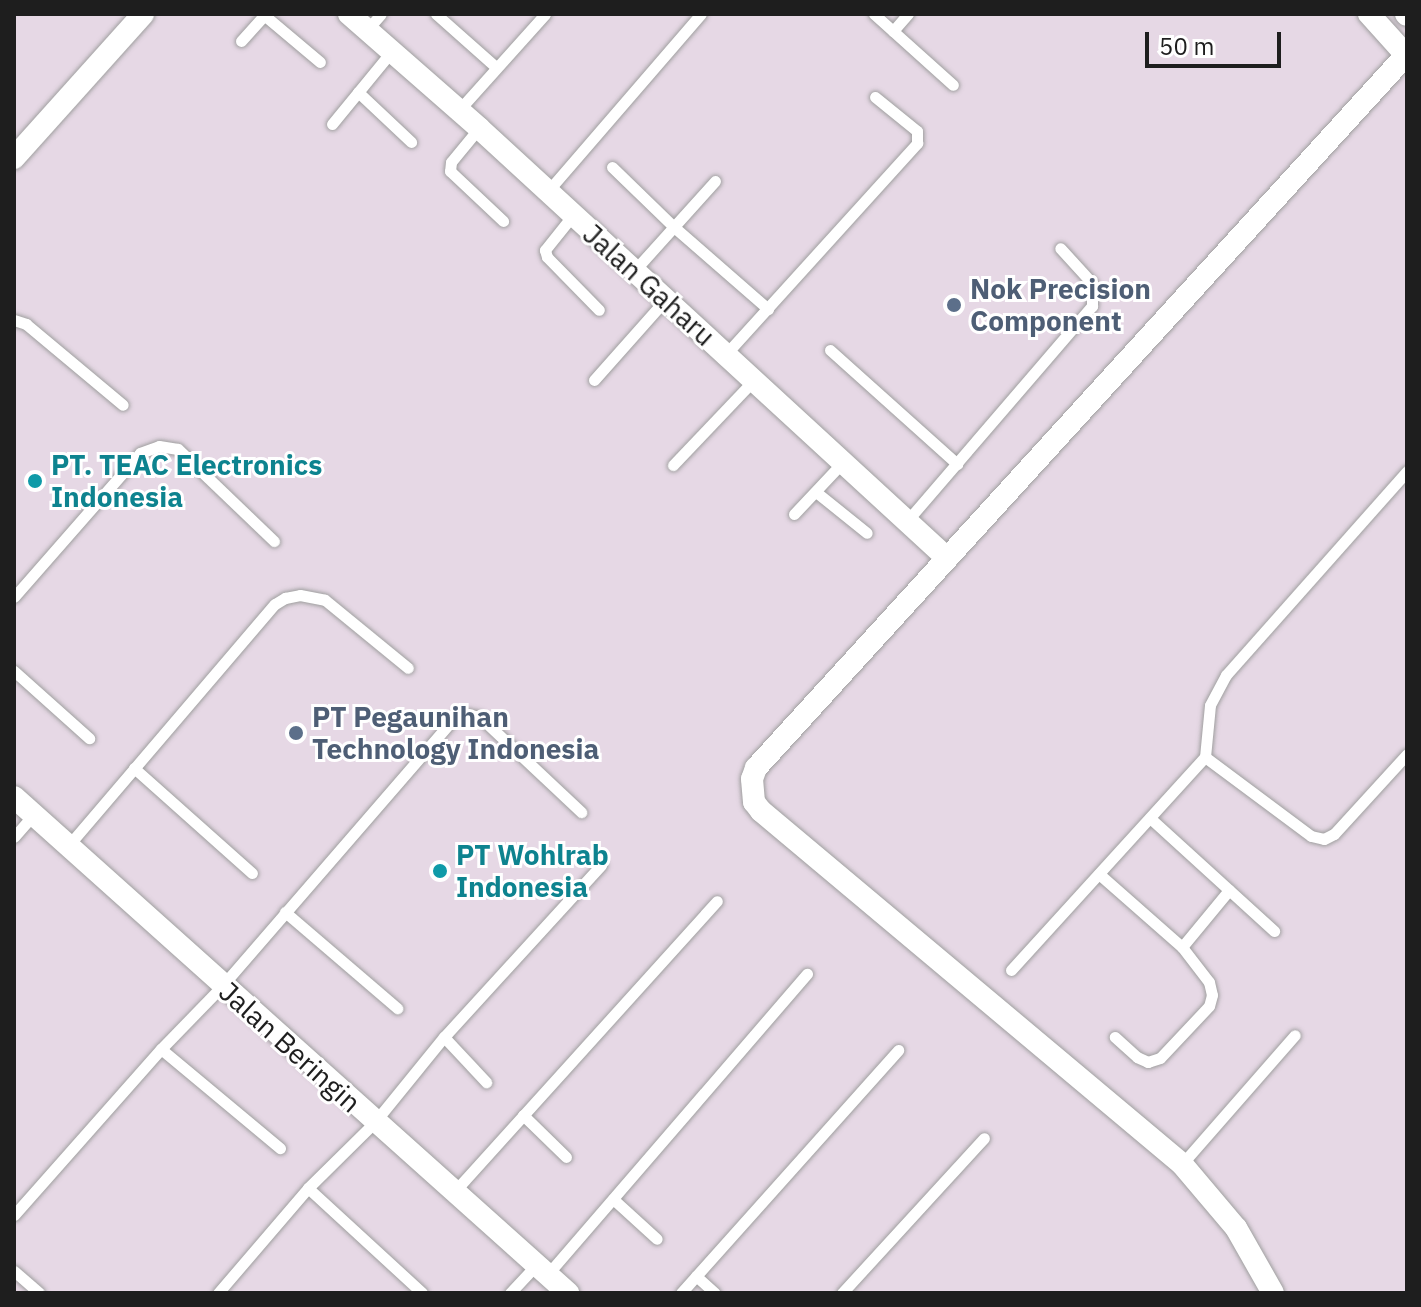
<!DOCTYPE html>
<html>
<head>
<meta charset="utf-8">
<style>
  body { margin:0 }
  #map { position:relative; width:1421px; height:1307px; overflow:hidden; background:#eeeae6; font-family:"IBM Plex Sans",sans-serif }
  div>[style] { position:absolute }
  .industrial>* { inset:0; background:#e6d8e5 }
  .roads { filter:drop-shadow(0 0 2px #9f9f9f) drop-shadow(0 0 2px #9f9f9f) }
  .service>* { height:11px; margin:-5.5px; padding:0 5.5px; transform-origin:5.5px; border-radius:5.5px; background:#fff }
  .minor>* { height:22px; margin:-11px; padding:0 11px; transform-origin:11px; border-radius:11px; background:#fff }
  .dots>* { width:22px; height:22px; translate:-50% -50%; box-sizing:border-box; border:4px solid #fff; border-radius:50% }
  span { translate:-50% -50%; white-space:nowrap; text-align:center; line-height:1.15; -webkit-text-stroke:6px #fff; paint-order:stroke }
  .street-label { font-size:28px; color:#1e1e1e }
  .service-label { font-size:28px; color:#4e5e75; font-weight:700 }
  .left { translate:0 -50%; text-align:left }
  .culture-label { font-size:28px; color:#0d838f; font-weight:700 }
  .frame { position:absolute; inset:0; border:16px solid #1e1e1e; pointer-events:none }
  .scale { position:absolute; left:1145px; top:32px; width:136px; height:36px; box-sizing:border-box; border:4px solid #1e1e1e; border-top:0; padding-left:10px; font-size:24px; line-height:28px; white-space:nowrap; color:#1e1e1e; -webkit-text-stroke:6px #fff; paint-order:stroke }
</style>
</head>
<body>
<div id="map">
  <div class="industrial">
    <i style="clip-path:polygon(14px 14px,1407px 14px,1407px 1293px,14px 1293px)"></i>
  </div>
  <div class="roads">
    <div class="service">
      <i style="left:436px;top:14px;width:80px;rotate:41.5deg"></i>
      <i style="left:874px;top:14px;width:106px;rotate:41.9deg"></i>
      <i style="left:264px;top:15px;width:73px;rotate:40deg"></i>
      <i style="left:367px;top:30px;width:21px;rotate:-49deg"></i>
      <i style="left:893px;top:31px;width:23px;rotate:-49deg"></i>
      <i style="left:241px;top:41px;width:36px;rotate:-48deg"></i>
      <i style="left:358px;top:92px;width:73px;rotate:43.3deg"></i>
      <i style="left:459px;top:110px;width:129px;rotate:-48.1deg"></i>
      <i style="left:332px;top:124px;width:94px;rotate:-50.6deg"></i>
      <i style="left:479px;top:128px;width:44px;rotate:129.5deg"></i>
      <i style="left:451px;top:162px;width:9px;rotate:96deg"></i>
      <i style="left:450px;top:171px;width:73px;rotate:43.3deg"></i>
      <i style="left:612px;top:167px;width:86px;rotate:44.1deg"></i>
      <i style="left:674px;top:227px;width:125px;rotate:41.1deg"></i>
      <i style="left:548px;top:191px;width:234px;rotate:-49.2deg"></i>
      <i style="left:573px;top:215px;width:45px;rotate:128.7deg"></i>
      <i style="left:545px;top:250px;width:7px;rotate:74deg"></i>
      <i style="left:547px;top:257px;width:74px;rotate:45.5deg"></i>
      <i style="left:634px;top:271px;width:121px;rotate:-48deg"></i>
      <i style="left:14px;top:320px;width:13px;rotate:18deg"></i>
      <i style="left:26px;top:324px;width:126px;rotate:39.9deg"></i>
      <i style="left:830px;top:350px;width:171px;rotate:41.9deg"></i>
      <i style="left:726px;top:354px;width:285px;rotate:-47.8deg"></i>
      <i style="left:917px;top:143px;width:12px;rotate:-90deg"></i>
      <i style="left:917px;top:131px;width:54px;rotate:-141deg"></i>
      <i style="left:594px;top:380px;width:107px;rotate:-48.4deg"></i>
      <i style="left:673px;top:465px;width:117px;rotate:-46.4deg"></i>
      <i style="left:816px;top:492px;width:65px;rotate:38.8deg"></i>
      <i style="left:794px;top:514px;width:71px;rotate:-46.7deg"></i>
      <i style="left:907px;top:521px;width:284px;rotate:-49.3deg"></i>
      <i style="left:1092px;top:306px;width:23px;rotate:-90deg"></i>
      <i style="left:1092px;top:283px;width:47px;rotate:-132.4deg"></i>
      <i style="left:14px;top:597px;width:191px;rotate:-48.8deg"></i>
      <i style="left:140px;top:453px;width:20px;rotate:-20deg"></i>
      <i style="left:159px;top:446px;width:19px;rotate:9deg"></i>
      <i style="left:178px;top:449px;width:133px;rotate:43.8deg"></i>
      <i style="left:14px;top:671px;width:101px;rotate:41.8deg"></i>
      <i style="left:1205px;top:757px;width:132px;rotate:36.7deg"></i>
      <i style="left:1311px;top:836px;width:13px;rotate:13deg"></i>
      <i style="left:1324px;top:839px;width:11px;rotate:-27deg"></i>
      <i style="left:1334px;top:834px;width:108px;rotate:-47.6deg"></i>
      <i style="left:134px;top:768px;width:158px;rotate:41.7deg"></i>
      <i style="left:1150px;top:818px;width:168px;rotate:42.3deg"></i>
      <i style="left:14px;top:837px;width:29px;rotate:-49deg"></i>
      <i style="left:68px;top:846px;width:318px;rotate:-49.5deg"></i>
      <i style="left:275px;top:604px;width:12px;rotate:-31deg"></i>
      <i style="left:285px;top:598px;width:15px;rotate:-11deg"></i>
      <i style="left:300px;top:595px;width:25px;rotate:11deg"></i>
      <i style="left:325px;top:600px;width:107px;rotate:39.3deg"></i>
      <i style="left:1099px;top:874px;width:111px;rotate:41.3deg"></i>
      <i style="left:1182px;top:947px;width:44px;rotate:52.4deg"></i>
      <i style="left:1209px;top:982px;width:13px;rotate:77deg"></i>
      <i style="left:1212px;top:995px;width:11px;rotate:105deg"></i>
      <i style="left:1209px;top:1006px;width:71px;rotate:133.3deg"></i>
      <i style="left:1160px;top:1058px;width:13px;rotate:162deg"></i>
      <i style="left:1148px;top:1062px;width:12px;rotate:-156deg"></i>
      <i style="left:1137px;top:1057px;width:30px;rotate:-138deg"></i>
      <i style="left:285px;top:912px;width:148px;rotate:40.6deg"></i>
      <i style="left:1182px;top:947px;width:74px;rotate:-50.5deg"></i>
      <i style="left:1011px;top:970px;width:288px;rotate:-47.7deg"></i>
      <i style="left:1205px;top:757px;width:52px;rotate:-84.5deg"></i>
      <i style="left:1210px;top:705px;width:34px;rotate:-62deg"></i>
      <i style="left:1226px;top:675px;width:273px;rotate:-48.4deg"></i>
      <i style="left:444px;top:1037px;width:62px;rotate:47deg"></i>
      <i style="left:161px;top:1049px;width:155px;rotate:39.8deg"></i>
      <i style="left:523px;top:1115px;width:60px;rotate:44.3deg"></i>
      <i style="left:1182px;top:1164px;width:171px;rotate:-48.8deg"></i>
      <i style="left:308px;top:1188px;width:155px;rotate:42.6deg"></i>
      <i style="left:454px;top:1192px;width:392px;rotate:-47.9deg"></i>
      <i style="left:613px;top:1199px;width:59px;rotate:42.3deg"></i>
      <i style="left:14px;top:1215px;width:222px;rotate:-48.5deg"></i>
      <i style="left:161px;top:1049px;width:88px;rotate:-45.9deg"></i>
      <i style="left:222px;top:986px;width:354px;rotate:-49.1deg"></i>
      <i style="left:454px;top:718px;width:12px;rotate:-20deg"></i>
      <i style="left:465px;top:714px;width:15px;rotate:11deg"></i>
      <i style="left:480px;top:717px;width:139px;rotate:43.2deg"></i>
      <i style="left:14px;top:1271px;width:33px;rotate:41deg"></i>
      <i style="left:547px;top:1275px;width:398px;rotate:-49.2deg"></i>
      <i style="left:696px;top:1276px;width:25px;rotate:42deg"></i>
      <i style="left:218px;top:1293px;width:138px;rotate:-49.4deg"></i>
      <i style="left:308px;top:1188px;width:93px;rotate:-44.6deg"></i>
      <i style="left:374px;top:1123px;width:111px;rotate:-50.9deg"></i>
      <i style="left:444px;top:1037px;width:233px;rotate:-47.6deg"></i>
      <i style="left:510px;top:1293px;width:38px;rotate:-47deg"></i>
      <i style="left:681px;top:1293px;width:326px;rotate:-48.2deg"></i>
      <i style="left:842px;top:1293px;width:210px;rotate:-47.5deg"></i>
    </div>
    <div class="minor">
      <i style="left:349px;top:14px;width:173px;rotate:41.2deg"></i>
      <i style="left:479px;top:128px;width:636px;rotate:42.58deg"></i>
      <i style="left:1369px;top:14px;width:55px;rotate:47.9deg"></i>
      <i style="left:1406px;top:14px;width:1px;rotate:45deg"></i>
      <i style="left:14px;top:158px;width:193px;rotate:-48.1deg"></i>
      <i style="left:14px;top:797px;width:744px;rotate:41.84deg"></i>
      <i style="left:1273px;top:1293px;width:75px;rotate:-119.6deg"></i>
      <i style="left:1236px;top:1228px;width:84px;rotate:-130.2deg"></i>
      <i style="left:1182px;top:1164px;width:549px;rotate:-140.02deg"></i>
      <i style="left:761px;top:811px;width:11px;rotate:-128deg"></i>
      <i style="left:754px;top:802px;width:23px;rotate:-95deg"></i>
      <i style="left:752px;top:779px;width:12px;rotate:-70deg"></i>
      <i style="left:756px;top:768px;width:966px;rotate:-47.64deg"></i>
    </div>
  </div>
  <div class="dots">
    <i style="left:954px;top:305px;background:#5c6f8a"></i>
    <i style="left:35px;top:481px;background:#0f9aa8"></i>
    <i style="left:296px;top:733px;background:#5c6f8a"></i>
    <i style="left:440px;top:871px;background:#0f9aa8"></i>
  </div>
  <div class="street-label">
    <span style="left:649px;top:285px;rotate:42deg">Jalan Gaharu</span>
    <span style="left:290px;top:1047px;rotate:42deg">Jalan Beringin</span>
  </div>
  <div class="service-label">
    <span class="left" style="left:970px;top:305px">Nok Precision<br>Component</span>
    <span class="left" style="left:312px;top:733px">PT Pegaunihan<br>Technology Indonesia</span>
  </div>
  <div class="culture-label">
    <span class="left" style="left:51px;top:481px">PT. TEAC Electronics<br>Indonesia</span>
    <span class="left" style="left:456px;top:871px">PT Wohlrab<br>Indonesia</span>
  </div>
  <div class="frame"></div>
  <div class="scale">50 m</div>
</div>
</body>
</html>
